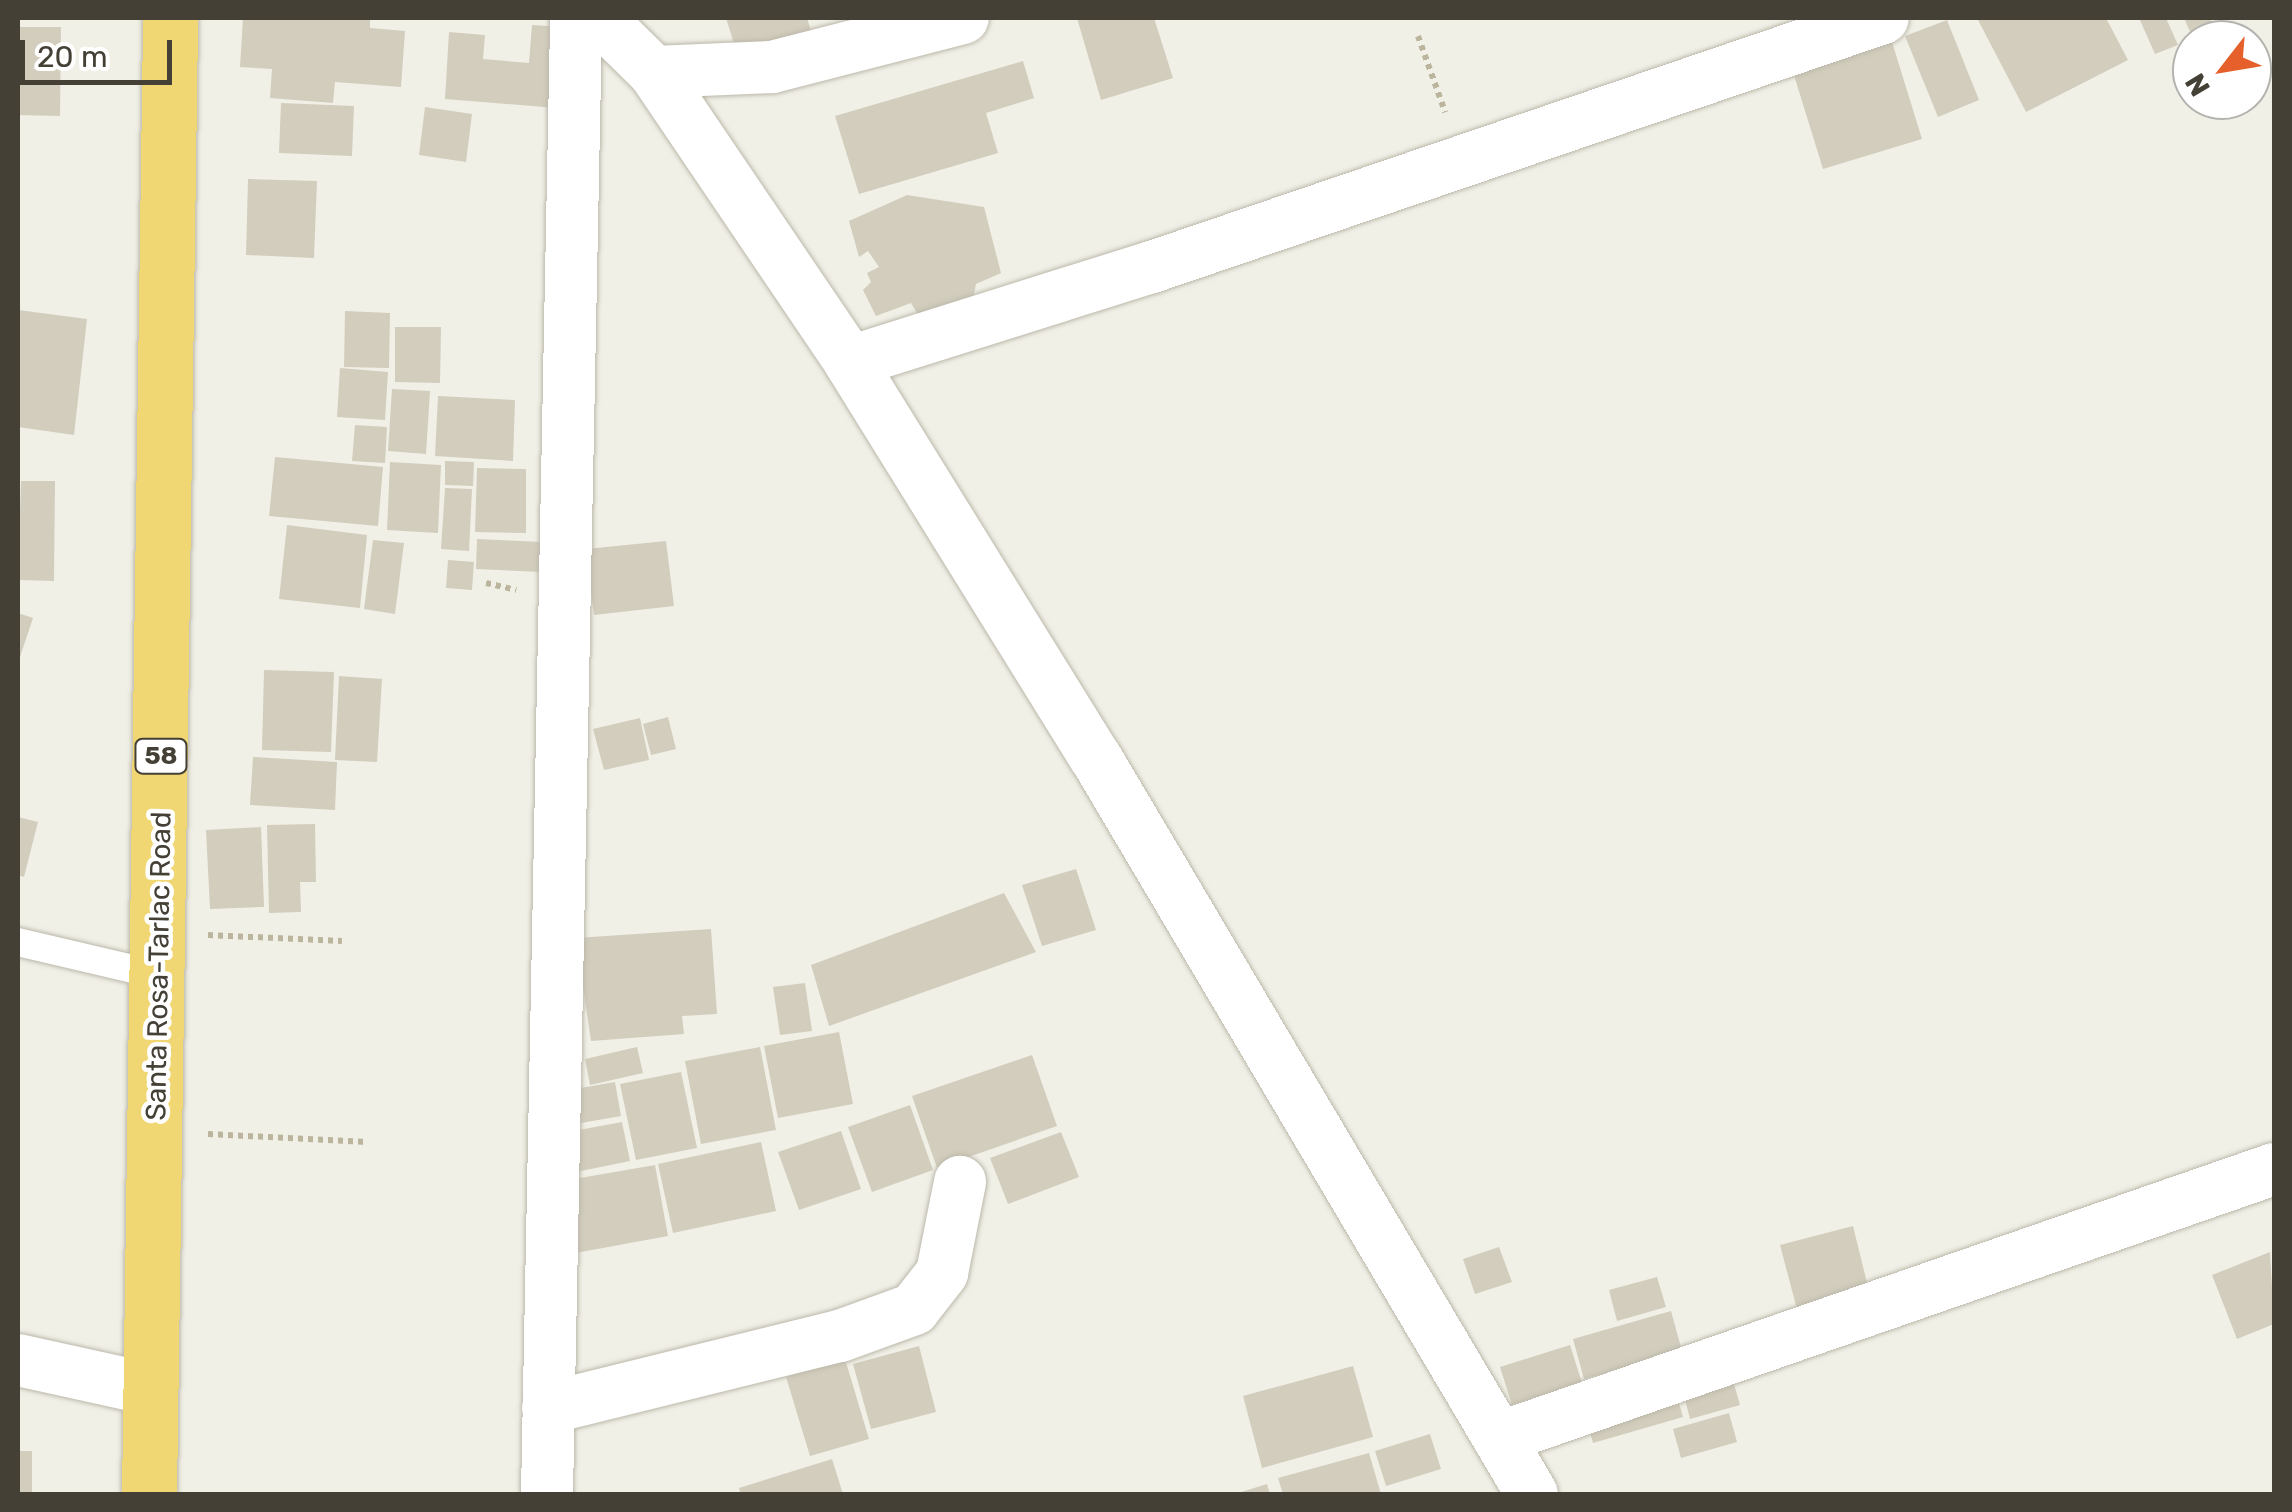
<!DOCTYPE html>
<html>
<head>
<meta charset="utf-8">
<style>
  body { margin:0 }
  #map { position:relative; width:2292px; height:1512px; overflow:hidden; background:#f1f0e7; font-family:Rubik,sans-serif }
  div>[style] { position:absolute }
  .building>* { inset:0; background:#d2cdbd }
  .path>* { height:6px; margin-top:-3px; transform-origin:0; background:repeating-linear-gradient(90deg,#bcb59d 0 5px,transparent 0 10px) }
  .roads { filter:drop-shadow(0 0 2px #bcb8aa) drop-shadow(0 0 2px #bcb8aa) }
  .lane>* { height:28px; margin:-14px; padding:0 14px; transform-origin:14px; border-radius:14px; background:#fff }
  .street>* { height:52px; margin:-26px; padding:0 26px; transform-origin:26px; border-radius:26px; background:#fff }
  .highway>* { height:55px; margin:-27.5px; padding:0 27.5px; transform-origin:27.5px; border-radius:27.5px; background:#f0d773 }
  span { translate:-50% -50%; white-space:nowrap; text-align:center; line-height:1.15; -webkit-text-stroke:9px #fff; paint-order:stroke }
  .shield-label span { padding:2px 8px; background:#fff; border:2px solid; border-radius:8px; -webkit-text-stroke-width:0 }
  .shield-label { font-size:25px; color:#444036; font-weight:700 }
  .street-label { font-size:28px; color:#444036 }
  .frame { position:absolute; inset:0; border:20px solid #444036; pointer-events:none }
  .north { position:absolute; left:2172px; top:20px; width:100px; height:100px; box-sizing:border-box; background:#fff; border:2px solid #b4b3af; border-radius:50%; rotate:239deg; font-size:28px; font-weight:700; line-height:40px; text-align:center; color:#444036 }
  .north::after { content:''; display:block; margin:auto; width:35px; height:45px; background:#e5602a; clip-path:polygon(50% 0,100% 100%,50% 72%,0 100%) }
  .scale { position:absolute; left:20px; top:40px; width:152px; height:45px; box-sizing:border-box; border:5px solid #444036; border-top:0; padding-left:12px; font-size:30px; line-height:35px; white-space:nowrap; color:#444036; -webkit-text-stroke:8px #fff; paint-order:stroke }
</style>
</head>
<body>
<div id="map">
  <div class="building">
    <i style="clip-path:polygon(243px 18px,370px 18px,370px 28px,405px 31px,401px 87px,335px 82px,333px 103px,270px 98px,272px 69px,240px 67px)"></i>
    <i style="clip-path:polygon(726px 18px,807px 18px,812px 34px,738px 56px)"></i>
    <i style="clip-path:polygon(1077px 18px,1154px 18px,1173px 78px,1101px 100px)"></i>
    <i style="clip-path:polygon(2106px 18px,2128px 60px,2026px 112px,1978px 20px)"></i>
    <i style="clip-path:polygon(2139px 18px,2166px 18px,2178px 45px,2155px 54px)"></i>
    <i style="clip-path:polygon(2184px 18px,2210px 18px,2213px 25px,2191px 34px)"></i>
    <i style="clip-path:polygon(1947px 20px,1979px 100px,1938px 117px,1905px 36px)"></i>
    <i style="clip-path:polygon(532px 25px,562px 27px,556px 108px,445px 99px,449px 32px,485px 35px,483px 59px,529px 63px)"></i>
    <i style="clip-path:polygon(18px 27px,61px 27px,60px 116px,18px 115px)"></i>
    <i style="clip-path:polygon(1888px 29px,1922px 139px,1823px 169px,1789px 59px)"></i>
    <i style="clip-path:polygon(1023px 61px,1034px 98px,986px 113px,998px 153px,859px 194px,835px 116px)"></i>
    <i style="clip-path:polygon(281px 103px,354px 106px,352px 156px,279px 153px)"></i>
    <i style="clip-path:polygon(425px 107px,472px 114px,466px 162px,419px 155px)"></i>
    <i style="clip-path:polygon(248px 179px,317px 181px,314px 258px,246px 255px)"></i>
    <i style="clip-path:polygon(907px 195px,984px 207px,1001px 273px,976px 284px,973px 300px,921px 320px,911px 303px,876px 316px,863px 290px,871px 282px,867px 273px,879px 267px,868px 251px,859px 257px,849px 221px)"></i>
    <i style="clip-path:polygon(18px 310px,87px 319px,74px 435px,18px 427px)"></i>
    <i style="clip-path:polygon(345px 311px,390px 313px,389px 368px,344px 367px)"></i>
    <i style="clip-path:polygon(395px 327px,441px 327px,440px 383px,395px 382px)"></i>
    <i style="clip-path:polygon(340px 368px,388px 372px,385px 420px,337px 417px)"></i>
    <i style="clip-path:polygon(392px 389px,430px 391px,426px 454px,388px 451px)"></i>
    <i style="clip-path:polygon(438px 396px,515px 400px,513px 461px,435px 456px)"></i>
    <i style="clip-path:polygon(355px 425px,387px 427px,385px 463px,352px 461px)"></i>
    <i style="clip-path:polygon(275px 457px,383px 467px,378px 526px,269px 516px)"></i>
    <i style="clip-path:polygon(445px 461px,474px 462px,473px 486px,445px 485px)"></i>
    <i style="clip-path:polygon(390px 462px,441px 465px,438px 533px,387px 530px)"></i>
    <i style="clip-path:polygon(477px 468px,526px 469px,526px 533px,475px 532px)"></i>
    <i style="clip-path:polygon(21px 481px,55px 481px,54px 581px,18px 580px)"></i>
    <i style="clip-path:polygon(445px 488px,472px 489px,469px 551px,441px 549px)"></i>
    <i style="clip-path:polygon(287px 525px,367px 535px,360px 608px,279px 599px)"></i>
    <i style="clip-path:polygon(477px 539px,543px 542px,542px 572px,476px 569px)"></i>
    <i style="clip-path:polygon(373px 540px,404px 543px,395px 614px,364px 609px)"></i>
    <i style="clip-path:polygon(666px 541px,674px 606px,594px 615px,586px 549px)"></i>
    <i style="clip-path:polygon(448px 560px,474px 562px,472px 590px,446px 588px)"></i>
    <i style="clip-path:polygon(18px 613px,33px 618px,18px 663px)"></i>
    <i style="clip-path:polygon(264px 670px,334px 672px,331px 752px,262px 750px)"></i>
    <i style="clip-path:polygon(339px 676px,382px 679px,377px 762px,335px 760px)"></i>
    <i style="clip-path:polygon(668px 717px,676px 749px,651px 755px,643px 724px)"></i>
    <i style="clip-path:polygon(640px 718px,649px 760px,604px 770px,593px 729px)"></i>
    <i style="clip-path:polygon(253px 757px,337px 762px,335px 810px,250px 805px)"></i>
    <i style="clip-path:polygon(18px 817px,38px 822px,24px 877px,18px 875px)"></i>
    <i style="clip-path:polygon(315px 824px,316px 882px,300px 882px,301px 912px,269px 913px,267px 825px)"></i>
    <i style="clip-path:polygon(261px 827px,264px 907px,210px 909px,206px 830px)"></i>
    <i style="clip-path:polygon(1076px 869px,1096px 930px,1042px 946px,1022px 885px)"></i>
    <i style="clip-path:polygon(1004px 893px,1036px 952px,829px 1026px,811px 965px)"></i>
    <i style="clip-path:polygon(711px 929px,717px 1014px,682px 1016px,684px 1034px,591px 1041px,576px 938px)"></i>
    <i style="clip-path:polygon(805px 983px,812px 1031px,780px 1035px,773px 987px)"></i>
    <i style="clip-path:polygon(839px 1032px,853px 1104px,778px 1118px,764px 1046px)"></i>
    <i style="clip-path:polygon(637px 1047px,643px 1073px,590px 1085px,585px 1059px)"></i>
    <i style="clip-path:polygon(760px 1047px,776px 1130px,701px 1144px,685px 1061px)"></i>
    <i style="clip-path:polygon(1032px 1055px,1057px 1126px,937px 1168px,912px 1096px)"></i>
    <i style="clip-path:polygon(681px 1072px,697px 1148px,636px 1160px,620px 1084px)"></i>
    <i style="clip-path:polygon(615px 1082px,621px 1116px,581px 1123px,575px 1089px)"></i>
    <i style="clip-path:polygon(910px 1105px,933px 1170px,872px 1192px,848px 1127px)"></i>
    <i style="clip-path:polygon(622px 1122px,630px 1161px,576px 1172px,568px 1132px)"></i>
    <i style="clip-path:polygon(841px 1131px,861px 1189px,799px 1210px,778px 1152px)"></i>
    <i style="clip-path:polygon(1061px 1132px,1079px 1177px,1008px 1204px,990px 1158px)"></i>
    <i style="clip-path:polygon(761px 1142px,776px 1211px,673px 1233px,658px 1164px)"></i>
    <i style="clip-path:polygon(655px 1165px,668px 1236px,570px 1254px,557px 1182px)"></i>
    <i style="clip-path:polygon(1853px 1226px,1868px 1287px,1798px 1313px,1780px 1245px)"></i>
    <i style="clip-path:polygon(1499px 1247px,1512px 1282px,1475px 1294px,1463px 1259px)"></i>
    <i style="clip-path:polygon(2270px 1252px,2274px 1324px,2237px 1339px,2212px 1275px)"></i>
    <i style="clip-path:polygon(1657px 1277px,1666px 1307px,1617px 1321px,1609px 1290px)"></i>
    <i style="clip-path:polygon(1671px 1311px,1682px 1351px,1584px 1379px,1573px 1339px)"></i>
    <i style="clip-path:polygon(1570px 1345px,1582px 1383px,1512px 1405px,1500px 1367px)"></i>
    <i style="clip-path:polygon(919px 1346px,936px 1412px,871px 1429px,853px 1364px)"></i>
    <i style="clip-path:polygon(845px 1359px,869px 1439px,810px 1456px,786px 1377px)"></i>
    <i style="clip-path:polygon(1728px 1363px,1740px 1405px,1690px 1419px,1679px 1376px)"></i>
    <i style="clip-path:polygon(1353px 1366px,1373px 1437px,1262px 1468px,1243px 1396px)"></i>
    <i style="clip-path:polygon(1673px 1382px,1683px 1417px,1593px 1443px,1583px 1408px)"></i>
    <i style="clip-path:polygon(1729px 1413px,1737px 1442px,1681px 1458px,1673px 1429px)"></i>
    <i style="clip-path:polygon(1430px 1434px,1441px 1469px,1386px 1486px,1375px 1451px)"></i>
    <i style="clip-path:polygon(18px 1451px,32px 1451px,32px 1494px,18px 1494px)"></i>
    <i style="clip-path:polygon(1369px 1453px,1381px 1494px,1283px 1494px,1278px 1478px)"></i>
    <i style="clip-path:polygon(832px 1459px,843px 1494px,741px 1494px,739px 1488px)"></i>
    <i style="clip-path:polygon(1267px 1484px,1270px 1494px,1235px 1494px)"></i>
  </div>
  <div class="path">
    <i style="left:1418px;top:36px;width:81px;rotate:70.4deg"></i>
    <i style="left:486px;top:583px;width:31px;rotate:13deg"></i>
    <i style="left:208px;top:935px;width:134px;rotate:2.6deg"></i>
    <i style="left:208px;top:1134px;width:159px;rotate:2.9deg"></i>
  </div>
  <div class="roads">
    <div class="lane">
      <i style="left:18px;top:942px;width:145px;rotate:13.2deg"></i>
    </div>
    <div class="street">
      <i style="left:599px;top:18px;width:77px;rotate:44.5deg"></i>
      <i style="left:654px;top:72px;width:350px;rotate:55.9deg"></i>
      <i style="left:850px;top:362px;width:466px;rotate:58.2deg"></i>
      <i style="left:1096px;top:758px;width:855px;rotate:59.36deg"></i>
      <i style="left:654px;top:72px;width:118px;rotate:-2.4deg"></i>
      <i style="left:772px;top:67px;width:197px;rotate:-14.4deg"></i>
      <i style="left:850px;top:362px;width:317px;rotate:-17.5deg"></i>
      <i style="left:1152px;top:267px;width:772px;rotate:-18.81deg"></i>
      <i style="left:18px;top:1360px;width:135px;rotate:12.4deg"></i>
      <i style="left:548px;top:1408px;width:301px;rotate:-13.9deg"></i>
      <i style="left:840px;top:1336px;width:79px;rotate:-20deg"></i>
      <i style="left:914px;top:1309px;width:46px;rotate:-52.1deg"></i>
      <i style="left:942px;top:1273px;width:93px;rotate:-78.8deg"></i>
      <i style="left:1499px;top:1438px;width:820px;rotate:-19.14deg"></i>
      <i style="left:547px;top:1494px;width:1476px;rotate:-88.87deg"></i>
    </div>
    <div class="highway">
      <i style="left:149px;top:1494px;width:1476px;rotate:-89.18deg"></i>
    </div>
  </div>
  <div class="shield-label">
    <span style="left:161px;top:756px">58</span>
  </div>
  <div class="street-label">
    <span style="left:159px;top:966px;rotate:-89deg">Santa Rosa-Tarlac Road</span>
  </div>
  <div class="frame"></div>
  <div class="north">N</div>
  <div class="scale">20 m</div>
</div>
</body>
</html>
